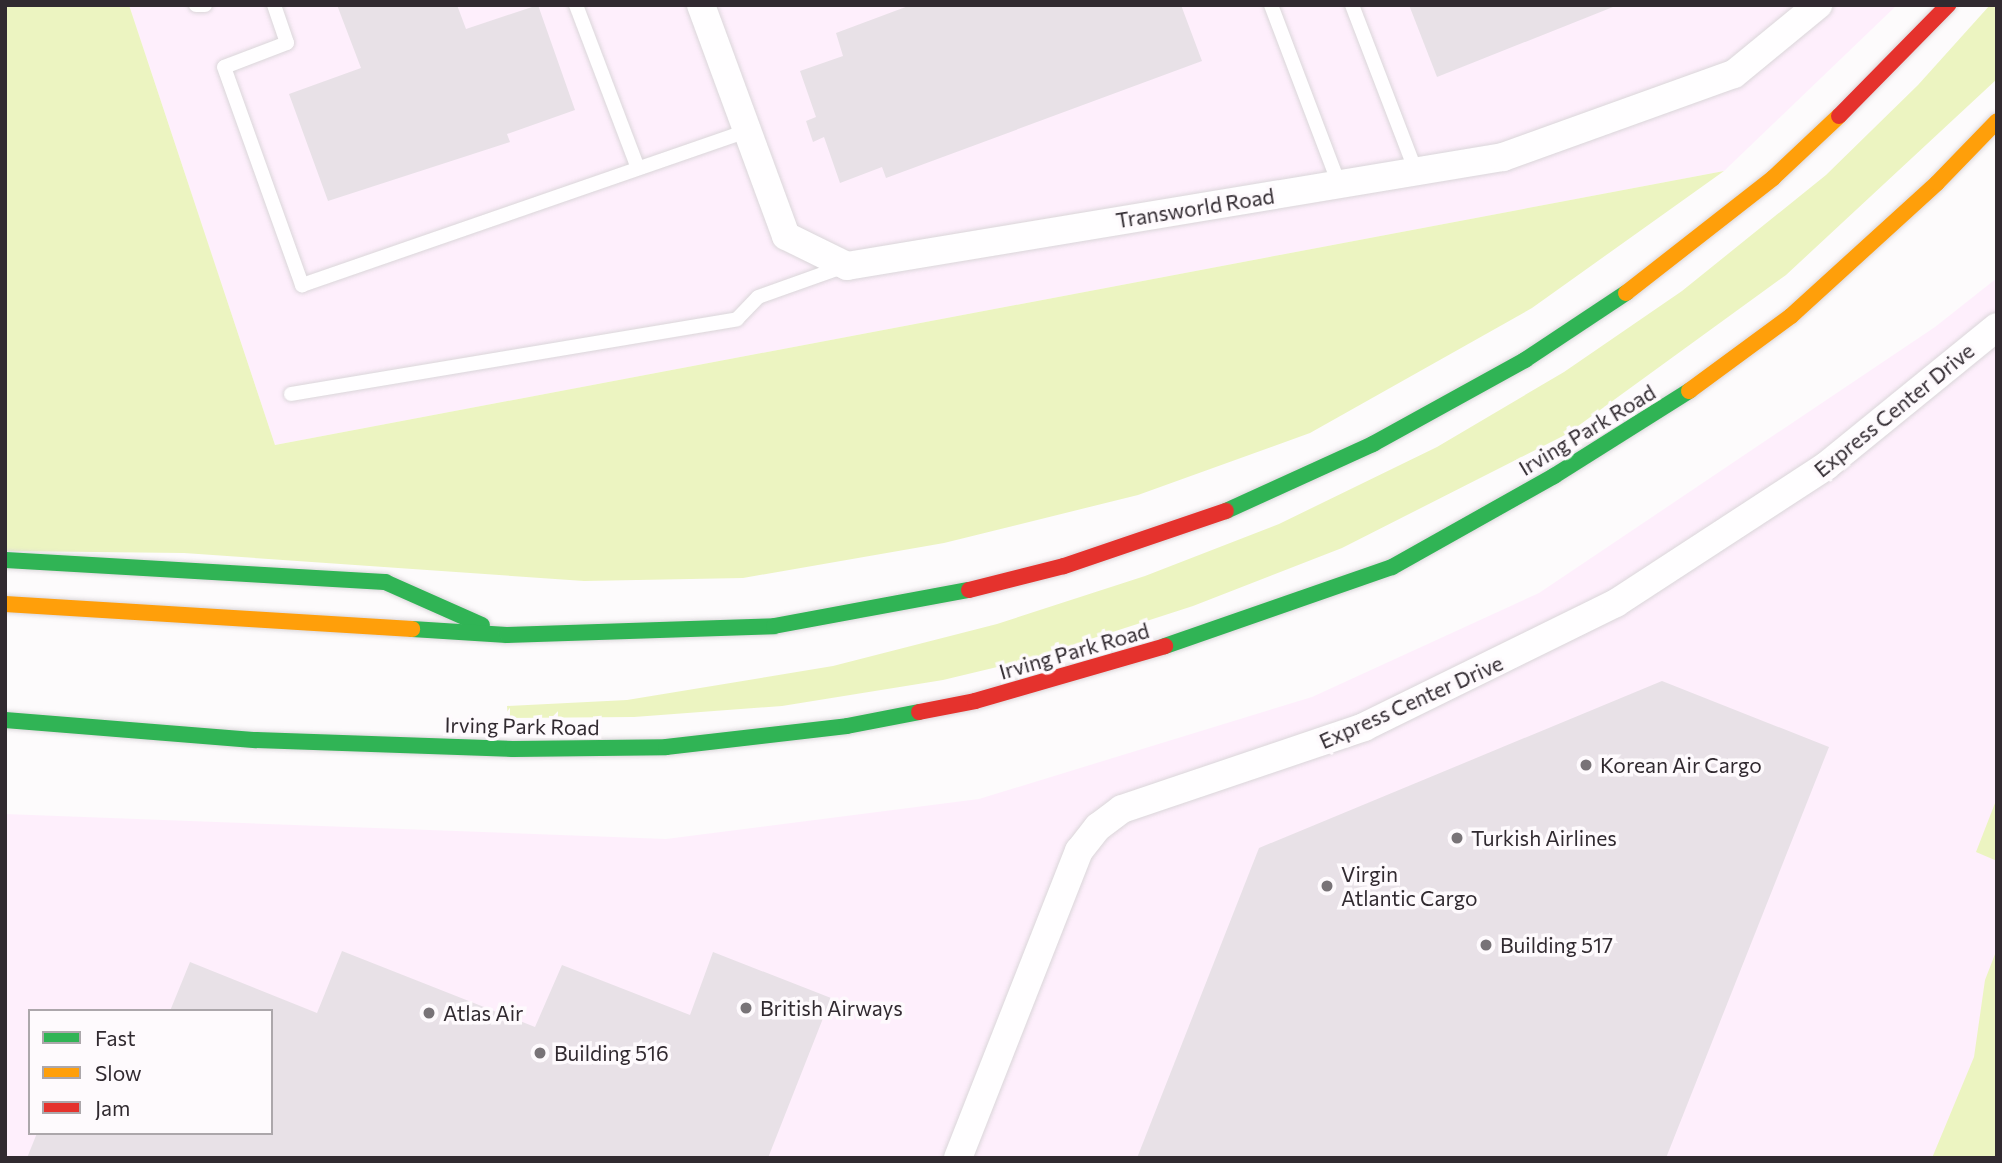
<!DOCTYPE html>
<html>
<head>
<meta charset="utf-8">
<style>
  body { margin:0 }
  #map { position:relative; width:2002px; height:1163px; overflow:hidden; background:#fdfbfc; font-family:Commissioner,sans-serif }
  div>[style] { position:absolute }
  .built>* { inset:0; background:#feeffc }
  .green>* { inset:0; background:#ecf4c1 }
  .building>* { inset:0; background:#e8e1e7 }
  .roads { filter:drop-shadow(0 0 2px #dad6d9) drop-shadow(0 0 2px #dad6d9) }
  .lane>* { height:14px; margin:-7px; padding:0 7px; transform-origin:7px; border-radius:7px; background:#fffeff }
  .street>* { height:28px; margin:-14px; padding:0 14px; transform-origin:14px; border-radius:14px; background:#fffeff }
  .fast>* { height:16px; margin:-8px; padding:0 8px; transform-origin:8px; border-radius:8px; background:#30b455 }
  .slow>* { height:16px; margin:-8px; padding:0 8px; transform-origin:8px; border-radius:8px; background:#ff9f0a }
  .jam>* { height:16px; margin:-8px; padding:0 8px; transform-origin:8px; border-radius:8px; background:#e5322d }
  .dots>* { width:19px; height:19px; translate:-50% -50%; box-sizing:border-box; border:4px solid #fefafd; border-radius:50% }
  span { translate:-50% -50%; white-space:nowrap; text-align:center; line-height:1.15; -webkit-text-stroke:7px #fefafd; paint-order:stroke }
  .street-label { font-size:21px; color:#312a30 }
  .poi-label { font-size:21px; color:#312a30 }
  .left { translate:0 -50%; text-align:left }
  .frame { position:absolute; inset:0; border:7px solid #312a30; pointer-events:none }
  .legend { position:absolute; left:28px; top:1009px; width:245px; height:126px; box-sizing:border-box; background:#fefafd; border:2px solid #aca7ab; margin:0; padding:9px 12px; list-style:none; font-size:21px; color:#312a30 }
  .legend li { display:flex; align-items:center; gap:14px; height:35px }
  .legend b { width:35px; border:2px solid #aca7ab }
</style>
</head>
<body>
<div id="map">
  <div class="built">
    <i style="clip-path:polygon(129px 5px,1897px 5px,1724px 171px,275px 445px)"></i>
    <i style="clip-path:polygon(evenodd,1997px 278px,1997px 1158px,5px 1158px,5px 814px,666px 839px,979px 799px,1312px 697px,1539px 593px,1935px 327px,1997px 278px,30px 1011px,271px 1011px,271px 1133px,30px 1133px,30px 1011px)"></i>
  </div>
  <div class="green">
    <i style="clip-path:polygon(5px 5px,129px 5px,275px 445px,1724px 171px,1532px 308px,1310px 433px,1138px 495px,944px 543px,743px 578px,584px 581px,184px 553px,5px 551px)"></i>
    <i style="clip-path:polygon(1990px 5px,1997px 5px,1997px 79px,1786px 275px,1567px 434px,1342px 548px,1193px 606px,1026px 660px,943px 680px,782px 706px,634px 717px,508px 718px,507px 706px,627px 700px,833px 666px,997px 624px,1145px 576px,1279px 524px,1437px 447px,1564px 372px,1682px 291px,1826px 175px,1918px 85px)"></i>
    <i style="clip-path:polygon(1997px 798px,1997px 861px,1976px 852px)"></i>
    <i style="clip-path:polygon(1997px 949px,1997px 1158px,1932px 1158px,1974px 1057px,1985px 980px)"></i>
  </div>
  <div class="building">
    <i style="clip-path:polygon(337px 5px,457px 5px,466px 29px,538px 5px,575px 110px,507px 134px,510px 142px,328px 201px,289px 94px,361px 68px)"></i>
    <i style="clip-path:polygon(911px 5px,1181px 5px,1202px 61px,886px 178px,882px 167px,840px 183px,824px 137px,813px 142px,806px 121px,816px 117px,800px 71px,843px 56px,836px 33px)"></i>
    <i style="clip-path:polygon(1409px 5px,1618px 5px,1437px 77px)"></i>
    <i style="clip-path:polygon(1662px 681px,1829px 747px,1666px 1158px,1137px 1158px,1259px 848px)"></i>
    <i style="clip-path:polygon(342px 951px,535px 1027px,562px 965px,690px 1015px,713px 952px,831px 998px,768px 1158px,27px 1158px,37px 1133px,271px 1133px,271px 1011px,170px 1011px,190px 962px,317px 1013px)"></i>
  </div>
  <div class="roads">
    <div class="lane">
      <i style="left:196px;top:5px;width:9px"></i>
      <i style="left:274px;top:5px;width:40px;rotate:71.1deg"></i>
      <i style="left:287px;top:43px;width:67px;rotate:159.1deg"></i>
      <i style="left:224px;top:67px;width:232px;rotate:70.3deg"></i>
      <i style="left:302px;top:285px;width:471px;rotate:-19.1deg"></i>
      <i style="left:576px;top:5px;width:174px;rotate:69.2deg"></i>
      <i style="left:1271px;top:5px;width:191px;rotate:69.2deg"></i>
      <i style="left:1352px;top:5px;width:179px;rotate:69deg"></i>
      <i style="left:291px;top:394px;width:452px;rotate:-9.5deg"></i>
      <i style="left:737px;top:319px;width:30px;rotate:-46deg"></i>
      <i style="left:758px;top:297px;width:92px;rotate:-19.6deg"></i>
    </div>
    <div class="street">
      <i style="left:701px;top:5px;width:246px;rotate:69.8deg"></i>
      <i style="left:786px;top:236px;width:68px;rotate:26.2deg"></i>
      <i style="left:847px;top:266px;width:665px;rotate:-9.43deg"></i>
      <i style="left:1503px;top:157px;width:245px;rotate:-19.8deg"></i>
      <i style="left:1734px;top:74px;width:109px;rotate:-39.4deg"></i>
      <i style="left:958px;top:1158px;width:330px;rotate:-68.5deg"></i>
      <i style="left:1079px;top:851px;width:31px;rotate:-52deg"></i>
      <i style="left:1098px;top:827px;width:30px;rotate:-37deg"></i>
      <i style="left:1122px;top:809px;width:256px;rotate:-18.7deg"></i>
      <i style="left:1364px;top:727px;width:281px;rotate:-26.2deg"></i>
      <i style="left:1616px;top:603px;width:251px;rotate:-33.1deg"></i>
      <i style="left:1826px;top:466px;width:220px;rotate:-39.1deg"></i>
    </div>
    <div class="fast">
      <i style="left:1226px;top:511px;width:162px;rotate:-24.5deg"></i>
      <i style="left:1373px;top:444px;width:174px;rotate:-28.9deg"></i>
      <i style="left:1525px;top:360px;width:121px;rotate:-33.6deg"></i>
      <i style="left:5px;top:560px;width:381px;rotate:3.3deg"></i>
      <i style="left:385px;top:582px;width:106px;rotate:23.9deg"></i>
      <i style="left:412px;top:629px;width:95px;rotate:3.6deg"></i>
      <i style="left:507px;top:635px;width:267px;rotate:-1.9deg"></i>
      <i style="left:774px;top:626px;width:198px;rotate:-10.5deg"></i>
      <i style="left:1165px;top:646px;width:240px;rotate:-19.2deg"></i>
      <i style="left:1392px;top:567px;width:186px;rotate:-29.3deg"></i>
      <i style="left:1554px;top:476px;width:160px;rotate:-32.2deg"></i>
      <i style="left:5px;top:720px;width:252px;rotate:4.6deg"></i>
      <i style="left:256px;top:740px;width:257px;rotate:2deg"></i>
      <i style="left:513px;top:749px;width:153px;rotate:-0.7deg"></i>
      <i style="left:666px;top:747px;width:182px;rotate:-6.6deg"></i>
      <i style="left:847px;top:726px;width:73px;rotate:-11deg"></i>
    </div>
    <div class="slow">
      <i style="left:1626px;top:293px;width:187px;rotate:-38deg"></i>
      <i style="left:1773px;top:178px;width:91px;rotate:-43.2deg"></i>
      <i style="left:1689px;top:391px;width:127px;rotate:-36.3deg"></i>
      <i style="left:1791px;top:316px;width:197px;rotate:-42.3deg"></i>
      <i style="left:1937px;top:183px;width:86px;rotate:-45.9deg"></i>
      <i style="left:5px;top:604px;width:408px;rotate:3.5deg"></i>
    </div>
    <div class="jam">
      <i style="left:1839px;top:116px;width:156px;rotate:-45.5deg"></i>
      <i style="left:969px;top:590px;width:98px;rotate:-14.2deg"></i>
      <i style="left:1064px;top:566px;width:171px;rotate:-18.8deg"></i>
      <i style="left:919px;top:712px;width:57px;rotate:-11.1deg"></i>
      <i style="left:975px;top:701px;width:198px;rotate:-16.1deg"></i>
    </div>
  </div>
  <div class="dots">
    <i style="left:1586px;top:765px;background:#787377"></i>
    <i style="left:1457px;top:838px;background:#787377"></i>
    <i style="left:1327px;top:886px;background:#787377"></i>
    <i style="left:1486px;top:945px;background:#787377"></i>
    <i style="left:746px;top:1008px;background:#787377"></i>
    <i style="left:429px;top:1013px;background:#787377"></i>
    <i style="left:540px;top:1053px;background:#787377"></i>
  </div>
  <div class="street-label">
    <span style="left:1195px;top:208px;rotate:-9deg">Transworld Road</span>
    <span style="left:1894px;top:410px;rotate:-39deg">Express Center Drive</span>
    <span style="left:1587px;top:430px;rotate:-31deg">Irving Park Road</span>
    <span style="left:1074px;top:651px;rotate:-16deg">Irving Park Road</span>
    <span style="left:1411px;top:702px;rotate:-24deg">Express Center Drive</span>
    <span style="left:522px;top:726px;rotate:1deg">Irving Park Road</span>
  </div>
  <div class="poi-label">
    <span class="left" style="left:1600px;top:765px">Korean Air Cargo</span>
    <span class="left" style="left:1471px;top:838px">Turkish Airlines</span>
    <span class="left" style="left:1341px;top:886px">Virgin<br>Atlantic Cargo</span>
    <span class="left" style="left:1500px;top:945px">Building 517</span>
    <span class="left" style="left:760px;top:1008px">British Airways</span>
    <span class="left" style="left:443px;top:1013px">Atlas Air</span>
    <span class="left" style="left:554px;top:1053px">Building 516</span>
  </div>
  <div class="frame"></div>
  <ul class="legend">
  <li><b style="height:9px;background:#30b455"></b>Fast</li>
  <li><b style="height:9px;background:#ff9f0a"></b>Slow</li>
  <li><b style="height:9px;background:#e5322d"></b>Jam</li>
  </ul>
</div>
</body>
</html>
